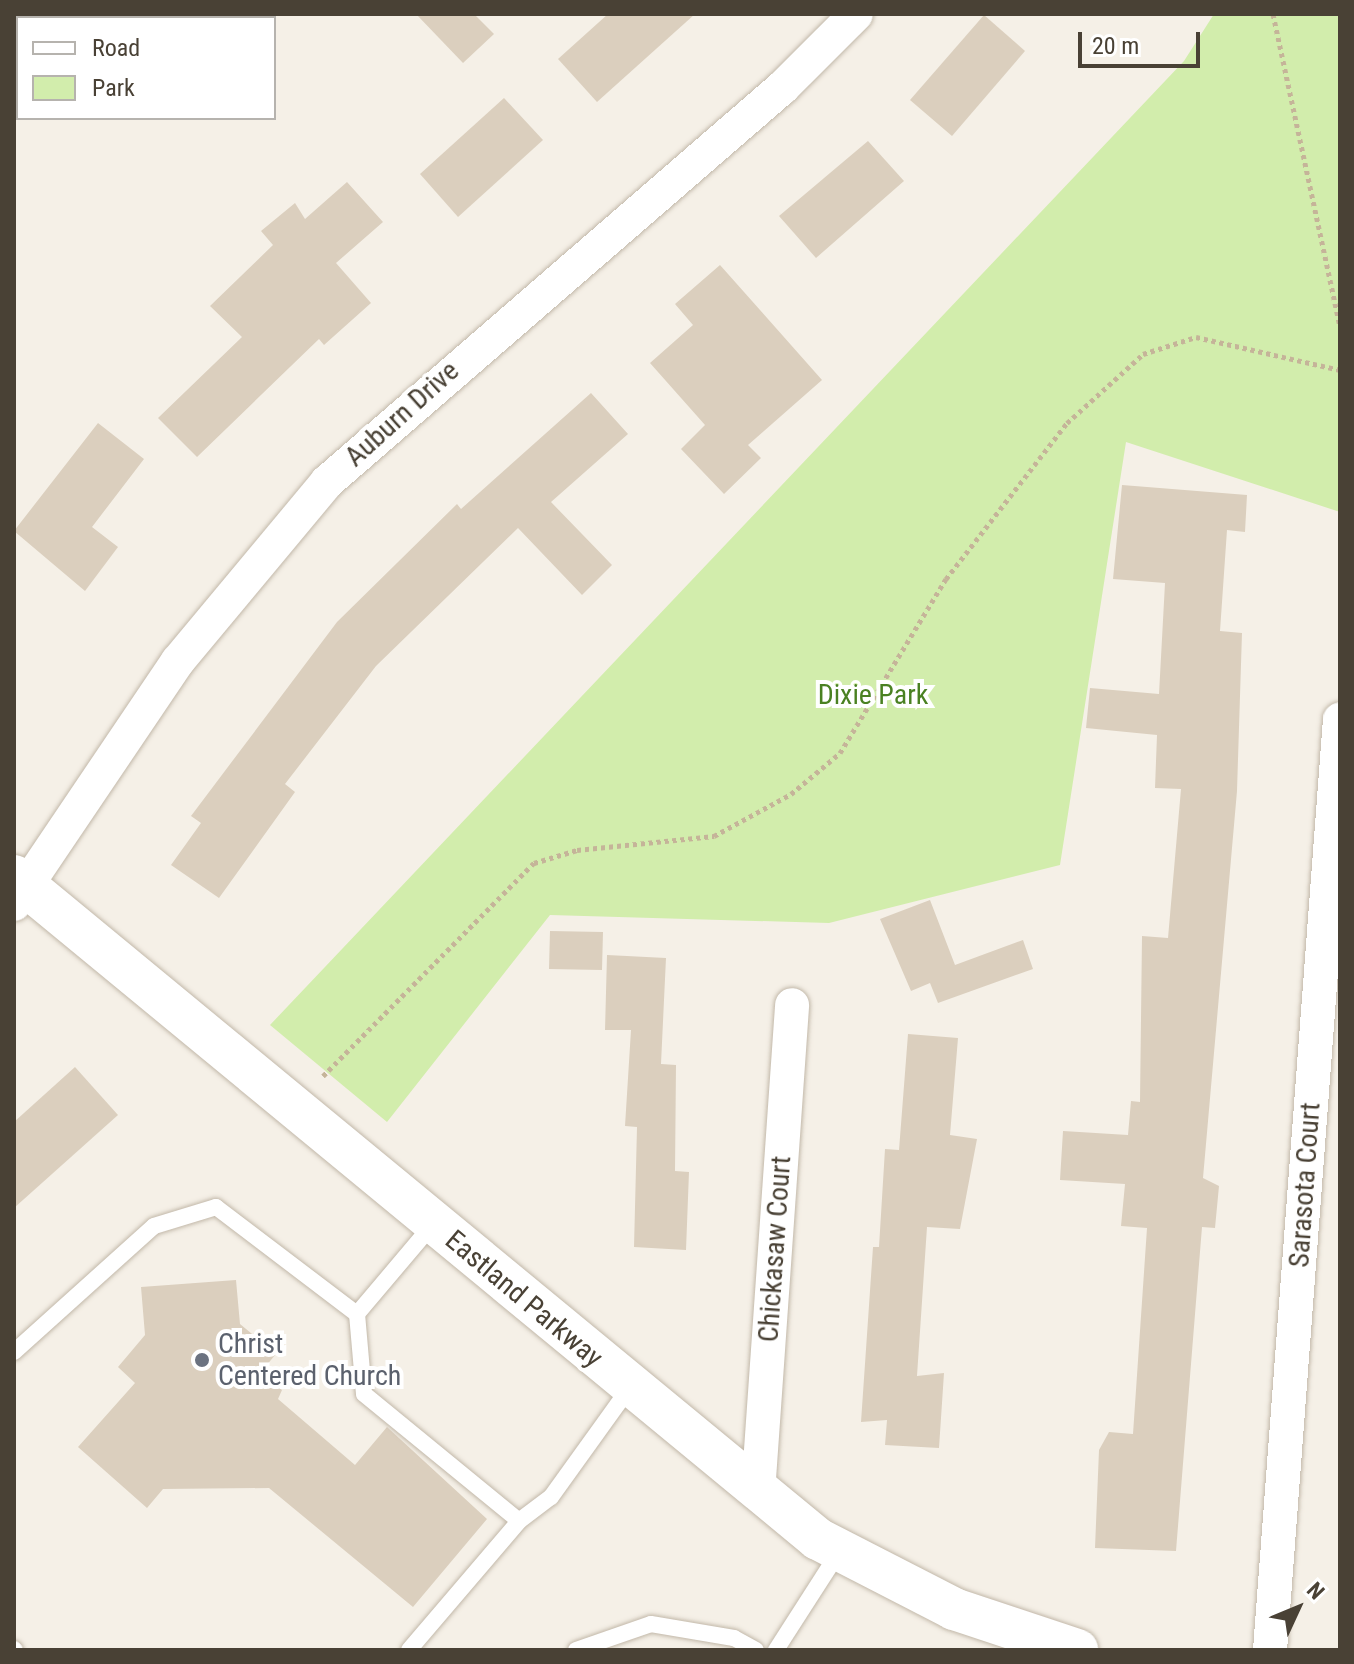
<!DOCTYPE html>
<html>
<head>
<meta charset="utf-8">
<style>
  body { margin:0 }
  #map { position:relative; width:1354px; height:1664px; overflow:hidden; background:#f5f0e7; font-family:"Roboto Condensed",sans-serif }
  div>[style] { position:absolute }
  .green>* { inset:0; background:#d2edac }
  .building>* { inset:0; background:#dbcfbe }
  .path>* { height:5px; margin-top:-2.5px; transform-origin:0; background:repeating-linear-gradient(90deg,#c5b499 0 4px,transparent 0 8px) }
  .roads { filter:drop-shadow(0 0 2px #c2b8a9) drop-shadow(0 0 2px #c2b8a9) }
  .service>* { height:16px; margin:-8px; padding:0 8px; transform-origin:8px; border-radius:8px; background:#fff }
  .minor>* { height:34px; margin:-17px; padding:0 17px; transform-origin:17px; border-radius:17px; background:#fff }
  .tertiary>* { height:42px; margin:-21px; padding:0 21px; transform-origin:21px; border-radius:21px; background:#fff }
  .dots>* { width:22px; height:22px; translate:-50% -50%; box-sizing:border-box; border:4px solid #fff; border-radius:50% }
  span { translate:-50% -50%; white-space:nowrap; text-align:center; line-height:1.15; -webkit-text-stroke:8px #fff; paint-order:stroke }
  .street-label { font-size:28px; color:#494135 }
  .park-label { font-size:28px; color:#4a8122 }
  .worship-label { font-size:28px; color:#5b616d }
  .left { translate:0 -50%; text-align:left }
  .frame { position:absolute; inset:0; border:16px solid #494135; pointer-events:none }
  .legend { position:absolute; left:16px; top:16px; width:260px; height:104px; box-sizing:border-box; background:#fff; border:2px solid #b6b3ae; margin:0; padding:10px 14px; list-style:none; font-size:24px; color:#494135 }
  .legend li { display:flex; align-items:center; gap:16px; height:40px }
  .legend b { width:40px; border:2px solid #b6b3ae }
  .north { position:absolute; left:1258px; top:1568px; width:80px; height:80px; -webkit-text-stroke:6px #fff; paint-order:stroke; rotate:46deg; font-size:22px; font-weight:700; line-height:32px; text-align:center; color:#494135 }
  .north::after { content:''; display:block; margin:auto; width:28px; height:36px; background:#494135; clip-path:polygon(50% 0,100% 100%,50% 72%,0 100%) }
  .scale { position:absolute; left:1078px; top:32px; width:122px; height:36px; box-sizing:border-box; border:4px solid #494135; border-top:0; padding-left:10px; font-size:24px; line-height:28px; white-space:nowrap; color:#494135; -webkit-text-stroke:6px #fff; paint-order:stroke }
</style>
</head>
<body>
<div id="map">
  <div class="green">
    <i style="clip-path:polygon(1214px 14px,1340px 14px,1340px 512px,1126px 442px,1060px 865px,829px 923px,550px 915px,387px 1122px,270px 1025px,1184px 61px)"></i>
  </div>
  <div class="building">
    <i style="clip-path:polygon(416px 14px,474px 14px,494px 34px,463px 63px)"></i>
    <i style="clip-path:polygon(608px 14px,695px 14px,597px 102px,558px 59px)"></i>
    <i style="clip-path:polygon(984px 15px,1025px 51px,952px 136px,910px 100px)"></i>
    <i style="clip-path:polygon(504px 98px,543px 140px,458px 217px,420px 174px)"></i>
    <i style="clip-path:polygon(868px 141px,904px 181px,816px 258px,779px 216px)"></i>
    <i style="clip-path:polygon(347px 182px,383px 222px,336px 263px,371px 303px,324px 345px,319px 339px,197px 457px,158px 418px,242px 337px,210px 306px,273px 245px,261px 231px,295px 203px,305px 219px)"></i>
    <i style="clip-path:polygon(720px 265px,822px 380px,748px 445px,761px 458px,724px 494px,681px 449px,705px 425px,650px 363px,693px 325px,675px 304px)"></i>
    <i style="clip-path:polygon(591px 393px,628px 434px,551px 502px,612px 565px,582px 595px,518px 528px,376px 666px,285px 784px,295px 792px,219px 898px,171px 865px,201px 823px,191px 816px,337px 622px,457px 504px,461px 509px)"></i>
    <i style="clip-path:polygon(98px 423px,144px 459px,92px 527px,118px 547px,85px 591px,14px 531px)"></i>
    <i style="clip-path:polygon(1122px 485px,1247px 495px,1245px 532px,1227px 530px,1220px 631px,1242px 633px,1237px 791px,1203px 1178px,1219px 1186px,1215px 1228px,1202px 1227px,1176px 1551px,1095px 1548px,1099px 1450px,1109px 1432px,1133px 1434px,1147px 1228px,1121px 1226px,1125px 1184px,1060px 1180px,1063px 1131px,1128px 1135px,1131px 1101px,1140px 1102px,1142px 936px,1168px 938px,1181px 789px,1155px 788px,1157px 735px,1086px 728px,1090px 688px,1159px 694px,1165px 583px,1113px 579px)"></i>
    <i style="clip-path:polygon(930px 900px,955px 965px,1023px 940px,1033px 969px,938px 1003px,930px 983px,911px 991px,880px 919px)"></i>
    <i style="clip-path:polygon(550px 931px,603px 932px,602px 970px,549px 969px)"></i>
    <i style="clip-path:polygon(607px 955px,666px 958px,661px 1064px,676px 1065px,675px 1171px,689px 1172px,686px 1250px,634px 1247px,637px 1127px,625px 1126px,631px 1030px,605px 1030px)"></i>
    <i style="clip-path:polygon(908px 1034px,958px 1038px,950px 1135px,977px 1139px,960px 1229px,927px 1227px,917px 1376px,944px 1373px,939px 1448px,885px 1445px,887px 1420px,861px 1422px,873px 1247px,879px 1247px,885px 1149px,899px 1150px)"></i>
    <i style="clip-path:polygon(75px 1067px,118px 1115px,14px 1208px,14px 1122px)"></i>
    <i style="clip-path:polygon(236px 1280px,240px 1324px,276px 1354px,260px 1373px,282px 1390px,278px 1399px,355px 1465px,387px 1427px,487px 1519px,413px 1607px,269px 1488px,163px 1489px,147px 1508px,78px 1447px,135px 1383px,118px 1367px,145px 1335px,141px 1287px)"></i>
  </div>
  <div class="path">
    <i style="left:1273px;top:14px;width:320px;rotate:77.9deg"></i>
    <i style="left:323px;top:1076px;width:300px;rotate:-45.3deg"></i>
    <i style="left:534px;top:863px;width:45px;rotate:-16.8deg"></i>
    <i style="left:577px;top:850px;width:138px;rotate:-5.8deg"></i>
    <i style="left:714px;top:836px;width:88px;rotate:-28.6deg"></i>
    <i style="left:791px;top:794px;width:64px;rotate:-39.9deg"></i>
    <i style="left:840px;top:753px;width:204px;rotate:-58.7deg"></i>
    <i style="left:946px;top:579px;width:197px;rotate:-52.2deg"></i>
    <i style="left:1067px;top:423px;width:103px;rotate:-42.2deg"></i>
    <i style="left:1143px;top:354px;width:56px;rotate:-17.8deg"></i>
    <i style="left:1196px;top:337px;width:148px;rotate:12.9deg"></i>
  </div>
  <div class="roads">
    <div class="service">
      <i style="left:433px;top:1224px;width:118px;rotate:130.2deg"></i>
      <i style="left:357px;top:1314px;width:80px;rotate:85deg"></i>
      <i style="left:364px;top:1394px;width:200px;rotate:39.3deg"></i>
      <i style="left:14px;top:1352px;width:188px;rotate:-42deg"></i>
      <i style="left:154px;top:1226px;width:65px;rotate:-17deg"></i>
      <i style="left:216px;top:1207px;width:177px;rotate:37.2deg"></i>
      <i style="left:14px;top:1649px;width:1px;rotate:45deg"></i>
      <i style="left:409px;top:1650px;width:170px;rotate:-49.5deg"></i>
      <i style="left:519px;top:1521px;width:40px;rotate:-37deg"></i>
      <i style="left:551px;top:1497px;width:135px;rotate:-54.3deg"></i>
      <i style="left:576px;top:1650px;width:79px;rotate:-19.1deg"></i>
      <i style="left:651px;top:1624px;width:84px;rotate:9.6deg"></i>
      <i style="left:734px;top:1638px;width:25px;rotate:29deg"></i>
      <i style="left:776px;top:1650px;width:117px;rotate:-57.3deg"></i>
    </div>
    <div class="minor">
      <i style="left:14px;top:904px;width:293px;rotate:-56deg"></i>
      <i style="left:178px;top:661px;width:233px;rotate:-50.2deg"></i>
      <i style="left:327px;top:482px;width:603px;rotate:-40.9deg"></i>
      <i style="left:783px;top:87px;width:103px;rotate:-45deg"></i>
      <i style="left:758px;top:1493px;width:489px;rotate:-86deg"></i>
      <i style="left:1270px;top:1650px;width:933px;rotate:-85.7deg"></i>
    </div>
    <div class="tertiary">
      <i style="left:14px;top:876px;width:1042px;rotate:39.51deg"></i>
      <i style="left:818px;top:1539px;width:153px;rotate:27.2deg"></i>
      <i style="left:954px;top:1609px;width:130px;rotate:18.4deg"></i>
    </div>
  </div>
  <div class="dots">
    <i style="left:202px;top:1360px;background:#6b7280"></i>
  </div>
  <div class="street-label">
    <span style="left:402px;top:414px;rotate:-42deg">Auburn Drive</span>
    <span style="left:1305px;top:1185px;rotate:-86deg">Sarasota Court</span>
    <span style="left:775px;top:1249px;rotate:-86deg">Chickasaw Court</span>
    <span style="left:524px;top:1299px;rotate:40deg">Eastland Parkway</span>
  </div>
  <div class="park-label">
    <span style="left:873px;top:695px">Dixie Park</span>
  </div>
  <div class="worship-label">
    <span class="left" style="left:218px;top:1360px">Christ<br>Centered Church</span>
  </div>
  <div class="frame"></div>
  <ul class="legend">
  <li><b style="height:10px;background:#fff"></b>Road</li>
  <li><b style="height:22px;background:#d2edac"></b>Park</li>
  </ul>
  <div class="north">N</div>
  <div class="scale">20 m</div>
</div>
</body>
</html>
